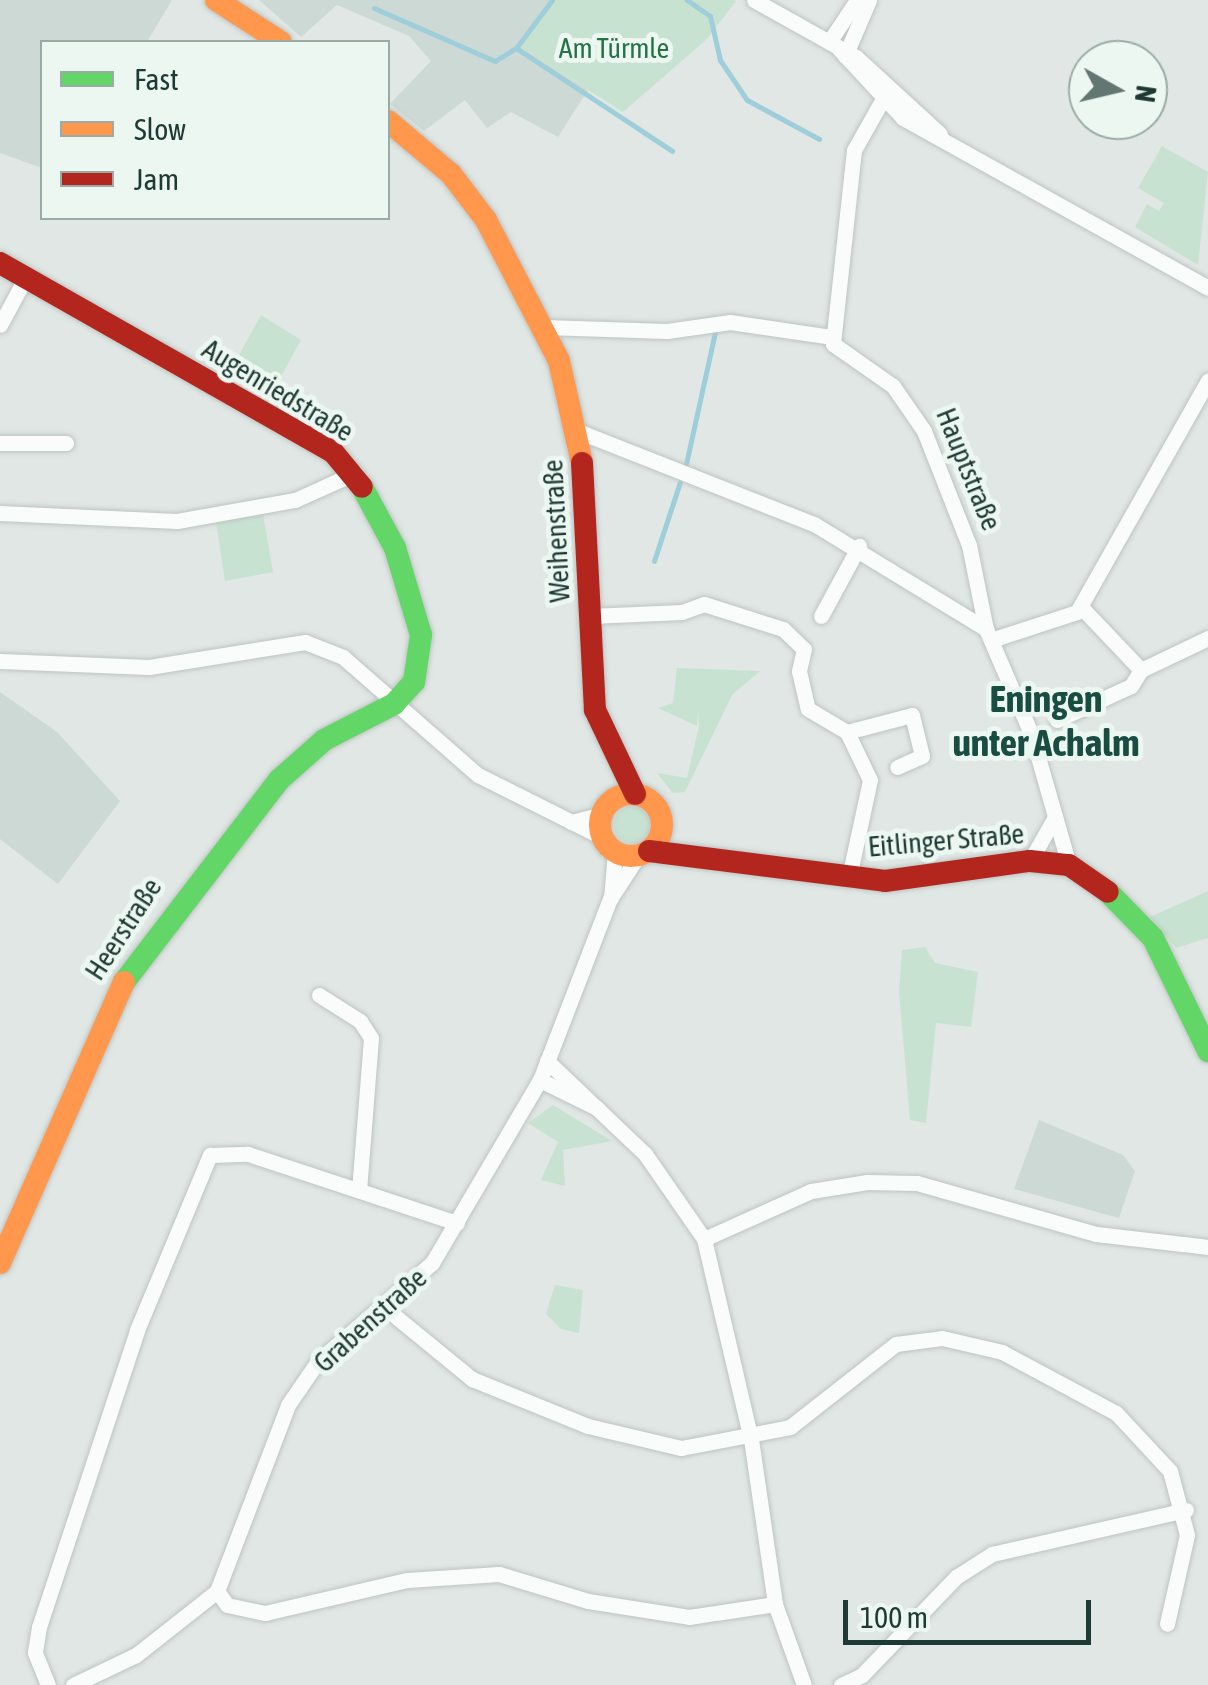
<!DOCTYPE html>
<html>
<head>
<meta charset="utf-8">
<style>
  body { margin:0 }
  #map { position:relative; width:1208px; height:1685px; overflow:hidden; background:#e0e7e4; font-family:"Asap Condensed",sans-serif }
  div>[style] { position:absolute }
  .built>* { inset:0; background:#cdd9d4 }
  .green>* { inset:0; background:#c8e2d1 }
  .round { border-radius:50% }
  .stream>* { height:5px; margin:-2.5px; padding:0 2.5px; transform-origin:2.5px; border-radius:2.5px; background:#9eced9 }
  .roads { filter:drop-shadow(0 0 2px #bdc4c1) drop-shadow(0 0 2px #bdc4c1) }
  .street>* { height:15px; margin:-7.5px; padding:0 7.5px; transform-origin:7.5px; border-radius:7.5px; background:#fafbfb }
  .fast>* { height:22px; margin:-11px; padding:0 11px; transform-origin:11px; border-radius:11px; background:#63d668 }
  .slow>* { height:22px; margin:-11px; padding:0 11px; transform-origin:11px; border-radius:11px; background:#ff974d }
  .slow>.ring { margin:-11px; padding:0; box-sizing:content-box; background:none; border:22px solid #ff974d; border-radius:50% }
  .jam>* { height:22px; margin:-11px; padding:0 11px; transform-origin:11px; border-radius:11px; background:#b3261e }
  span { translate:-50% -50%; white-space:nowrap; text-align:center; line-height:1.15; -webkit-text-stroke:10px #edf7f2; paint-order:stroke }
  .park-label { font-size:28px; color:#267347 }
  .street-label { font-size:28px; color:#1e3a34 }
  .district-label { font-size:38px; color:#194d42; font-weight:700 }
  .legend { position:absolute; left:40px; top:40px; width:350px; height:180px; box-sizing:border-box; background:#edf7f2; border:2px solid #9aaba6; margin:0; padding:12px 18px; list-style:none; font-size:30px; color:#1e3a34 }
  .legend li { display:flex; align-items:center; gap:20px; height:50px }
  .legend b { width:50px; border:2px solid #9aaba6 }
  .north { position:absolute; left:1068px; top:40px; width:100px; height:100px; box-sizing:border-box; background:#edf7f2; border:2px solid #9aaba6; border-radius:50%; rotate:98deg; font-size:28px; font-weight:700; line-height:40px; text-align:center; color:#1e3a34 }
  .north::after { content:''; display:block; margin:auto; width:35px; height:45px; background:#627772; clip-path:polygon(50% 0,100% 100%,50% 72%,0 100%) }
  .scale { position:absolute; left:843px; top:1600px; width:248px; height:45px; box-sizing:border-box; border:5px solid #1e3a34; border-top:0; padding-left:12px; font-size:30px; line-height:35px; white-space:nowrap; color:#1e3a34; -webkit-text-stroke:8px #edf7f2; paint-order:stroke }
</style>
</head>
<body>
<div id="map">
  <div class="built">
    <i style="clip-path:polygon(0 0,172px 0,147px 42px,42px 42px,42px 168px,0 153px)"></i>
    <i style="clip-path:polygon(259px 0,551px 0,516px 44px,588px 90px,558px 137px,511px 112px,487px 128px,465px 100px,424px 131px,390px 104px,431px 61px,409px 36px,337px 5px,301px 37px)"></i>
    <i style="clip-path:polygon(0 692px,57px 732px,120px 801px,58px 884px,0 839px)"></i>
    <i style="clip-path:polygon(1039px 1120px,1123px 1155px,1135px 1171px,1119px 1218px,1014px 1189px)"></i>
  </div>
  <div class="green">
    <i style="clip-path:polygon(551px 0,733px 0,736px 1px,707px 39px,623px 112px,516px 44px)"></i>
    <i style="clip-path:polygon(1162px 146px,1208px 172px,1198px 265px,1135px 227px,1147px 204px,1159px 211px,1164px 203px,1138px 188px)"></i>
    <i style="clip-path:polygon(261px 315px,301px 340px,269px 398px,228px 375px)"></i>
    <i style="clip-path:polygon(263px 514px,273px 572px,225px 581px,216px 522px)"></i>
    <i style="clip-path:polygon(677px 668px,760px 671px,732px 695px,685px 792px,673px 793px,657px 773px,687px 778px,699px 726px,698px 708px,697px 726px,658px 708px,673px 703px)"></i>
    <i class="round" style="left:614px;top:807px;width:36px;height:36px"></i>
    <i style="clip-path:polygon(1208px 891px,1208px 938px,1176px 948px,1150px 917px)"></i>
    <i style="clip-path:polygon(925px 947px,935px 963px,978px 972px,971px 1027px,936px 1023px,926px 1123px,910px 1120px,899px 991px,902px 950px)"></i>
    <i style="clip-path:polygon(553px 1105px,612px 1141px,563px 1150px,565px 1186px,541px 1180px,558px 1142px,528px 1123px)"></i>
    <i style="clip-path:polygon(555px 1285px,583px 1290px,579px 1333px,561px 1329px,546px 1314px)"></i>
  </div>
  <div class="stream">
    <i style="left:687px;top:0;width:28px;rotate:35deg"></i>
    <i style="left:710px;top:16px;width:45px;rotate:77.2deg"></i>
    <i style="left:720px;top:60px;width:48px;rotate:56deg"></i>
    <i style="left:747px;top:100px;width:82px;rotate:28.4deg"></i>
    <i style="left:374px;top:8px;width:132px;rotate:23.7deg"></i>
    <i style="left:495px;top:61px;width:25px;rotate:-32deg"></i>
    <i style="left:516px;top:48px;width:60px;rotate:-53.1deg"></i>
    <i style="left:516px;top:48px;width:187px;rotate:33.4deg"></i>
    <i style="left:686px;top:464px;width:139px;rotate:-77.6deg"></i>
    <i style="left:654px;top:561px;width:83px;rotate:-71.8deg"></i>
  </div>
  <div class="roads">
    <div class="street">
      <i style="left:754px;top:0;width:117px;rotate:29.2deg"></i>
      <i style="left:856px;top:57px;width:114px;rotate:42.5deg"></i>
      <i style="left:829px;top:42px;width:50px;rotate:-56.3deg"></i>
      <i style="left:839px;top:49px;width:94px;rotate:47.2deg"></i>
      <i style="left:903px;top:118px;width:349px;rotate:29.1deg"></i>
      <i style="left:845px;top:56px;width:61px;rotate:-66.8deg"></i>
      <i style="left:889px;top:88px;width:71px;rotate:119.4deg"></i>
      <i style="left:854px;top:150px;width:195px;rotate:96.2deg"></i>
      <i style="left:833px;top:344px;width:73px;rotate:35deg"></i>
      <i style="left:893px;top:386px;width:55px;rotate:55.4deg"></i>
      <i style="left:924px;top:431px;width:123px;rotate:68.5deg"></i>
      <i style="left:969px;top:545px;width:86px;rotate:78.6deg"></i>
      <i style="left:986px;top:629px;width:116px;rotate:66.7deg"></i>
      <i style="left:1032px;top:736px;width:134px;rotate:74deg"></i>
      <i style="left:0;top:325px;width:55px;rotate:-61.6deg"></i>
      <i style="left:545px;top:327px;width:122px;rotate:1.9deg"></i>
      <i style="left:667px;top:331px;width:64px;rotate:-8.1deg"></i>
      <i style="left:730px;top:322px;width:102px;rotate:8.4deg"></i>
      <i style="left:580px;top:432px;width:251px;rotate:21.5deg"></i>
      <i style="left:814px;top:524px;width:202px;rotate:31.4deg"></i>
      <i style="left:0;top:443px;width:66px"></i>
      <i style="left:0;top:513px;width:177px;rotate:2.6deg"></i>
      <i style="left:177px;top:521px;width:120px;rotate:-10.1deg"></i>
      <i style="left:295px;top:500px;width:66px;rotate:-24.2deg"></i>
      <i style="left:1081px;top:607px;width:87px;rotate:46.4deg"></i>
      <i style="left:1141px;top:670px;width:74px;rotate:-25.5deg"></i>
      <i style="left:590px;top:616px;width:92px;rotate:-2.5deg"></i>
      <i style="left:682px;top:612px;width:23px;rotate:-20deg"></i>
      <i style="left:704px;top:604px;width:83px;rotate:17.6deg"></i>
      <i style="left:783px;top:629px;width:29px;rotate:44deg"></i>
      <i style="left:804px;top:649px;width:23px;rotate:103deg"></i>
      <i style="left:799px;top:671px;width:39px;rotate:77deg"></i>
      <i style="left:808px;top:709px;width:45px;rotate:30.5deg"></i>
      <i style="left:847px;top:732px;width:53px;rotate:64.4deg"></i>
      <i style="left:870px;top:780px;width:99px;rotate:102.2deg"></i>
      <i style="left:821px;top:616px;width:80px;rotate:-61.5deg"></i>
      <i style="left:991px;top:640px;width:90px;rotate:-18deg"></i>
      <i style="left:1077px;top:612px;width:266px;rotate:-60.5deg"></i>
      <i style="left:0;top:661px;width:149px;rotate:2.3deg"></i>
      <i style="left:149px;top:667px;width:158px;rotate:-9.1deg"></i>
      <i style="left:305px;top:642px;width:41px;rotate:21.5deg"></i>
      <i style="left:343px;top:657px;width:179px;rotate:41.2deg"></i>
      <i style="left:478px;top:775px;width:139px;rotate:26.6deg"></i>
      <i style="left:1057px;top:720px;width:81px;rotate:-24.7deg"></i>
      <i style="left:1131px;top:686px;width:19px;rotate:-58deg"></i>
      <i style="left:847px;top:732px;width:67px;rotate:-14.7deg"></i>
      <i style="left:912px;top:715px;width:42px;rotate:76.3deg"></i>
      <i style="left:922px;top:756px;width:27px;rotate:156deg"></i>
      <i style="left:571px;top:822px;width:32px;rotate:-14deg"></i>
      <i style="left:1030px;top:861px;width:51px;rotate:-60.4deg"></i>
      <i style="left:611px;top:898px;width:45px;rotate:-84.9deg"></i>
      <i style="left:319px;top:995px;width:49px;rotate:32.4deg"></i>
      <i style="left:360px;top:1021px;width:20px;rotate:57deg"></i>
      <i style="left:371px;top:1038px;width:152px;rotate:94.5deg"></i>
      <i style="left:547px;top:1061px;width:135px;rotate:43.5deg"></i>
      <i style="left:645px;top:1154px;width:103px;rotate:55.2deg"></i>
      <i style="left:704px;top:1239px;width:205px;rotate:76.8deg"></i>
      <i style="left:751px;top:1439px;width:167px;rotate:81.7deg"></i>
      <i style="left:775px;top:1604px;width:86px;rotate:70.3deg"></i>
      <i style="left:540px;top:1080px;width:64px;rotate:26.2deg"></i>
      <i style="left:704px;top:1239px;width:117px;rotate:-24.2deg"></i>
      <i style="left:811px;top:1191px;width:57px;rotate:-9.1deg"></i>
      <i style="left:867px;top:1182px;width:50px;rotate:1.1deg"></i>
      <i style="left:917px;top:1183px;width:186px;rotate:15.9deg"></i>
      <i style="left:1096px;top:1234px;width:113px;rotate:6.6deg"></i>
      <i style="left:384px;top:1307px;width:114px;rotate:39.3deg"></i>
      <i style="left:472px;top:1379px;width:125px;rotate:22.1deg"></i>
      <i style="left:588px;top:1426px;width:96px;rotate:13.3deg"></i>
      <i style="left:681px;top:1448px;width:111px;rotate:-10.9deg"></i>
      <i style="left:790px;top:1427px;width:135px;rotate:-38.1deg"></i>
      <i style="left:896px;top:1344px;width:46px;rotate:-7.4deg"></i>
      <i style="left:942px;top:1338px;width:62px;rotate:13.1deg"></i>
      <i style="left:1002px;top:1352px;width:129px;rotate:28.2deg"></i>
      <i style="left:1116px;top:1413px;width:79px;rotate:47deg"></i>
      <i style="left:1170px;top:1471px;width:66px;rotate:75.1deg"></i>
      <i style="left:1187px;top:1535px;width:91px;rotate:102.7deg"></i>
      <i style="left:217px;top:1591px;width:17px;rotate:54deg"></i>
      <i style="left:227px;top:1605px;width:39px;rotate:12deg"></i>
      <i style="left:265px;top:1613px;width:146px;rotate:-13.1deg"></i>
      <i style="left:407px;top:1580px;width:92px;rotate:-3.7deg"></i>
      <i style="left:499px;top:1574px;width:93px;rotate:16.9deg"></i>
      <i style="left:588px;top:1601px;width:102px;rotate:9deg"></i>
      <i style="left:689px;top:1617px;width:87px;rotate:-8.6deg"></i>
      <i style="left:48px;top:1685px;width:35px;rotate:-112deg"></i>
      <i style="left:35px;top:1652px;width:25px;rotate:-81deg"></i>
      <i style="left:39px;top:1627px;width:313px;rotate:-71.7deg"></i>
      <i style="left:137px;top:1330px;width:190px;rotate:-67.4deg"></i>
      <i style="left:210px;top:1155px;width:38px;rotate:-2deg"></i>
      <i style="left:248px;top:1154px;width:220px;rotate:18.3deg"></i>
      <i style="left:73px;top:1685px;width:70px;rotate:-25.5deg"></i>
      <i style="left:136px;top:1655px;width:103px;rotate:-38.3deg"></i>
      <i style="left:217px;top:1591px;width:199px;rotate:-69.1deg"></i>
      <i style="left:288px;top:1405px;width:53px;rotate:-55.7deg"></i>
      <i style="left:318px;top:1361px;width:150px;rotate:-40.7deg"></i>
      <i style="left:432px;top:1263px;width:212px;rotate:-59.5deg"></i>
      <i style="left:540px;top:1080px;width:194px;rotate:-68.9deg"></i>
      <i style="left:610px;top:899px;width:51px;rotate:-56.9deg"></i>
      <i style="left:841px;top:1685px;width:23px;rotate:-25deg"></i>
      <i style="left:862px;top:1675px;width:136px;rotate:-46.2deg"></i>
      <i style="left:956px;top:1577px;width:43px;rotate:-32.6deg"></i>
      <i style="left:992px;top:1554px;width:199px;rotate:-12.8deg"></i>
    </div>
    <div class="fast">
      <i style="left:1108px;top:892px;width:64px;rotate:45.6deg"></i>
      <i style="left:1153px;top:938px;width:126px;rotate:64deg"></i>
      <i style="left:124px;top:982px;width:255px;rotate:-52.5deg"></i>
      <i style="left:279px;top:780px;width:60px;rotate:-41.6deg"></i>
      <i style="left:324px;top:740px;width:79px;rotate:-27.2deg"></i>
      <i style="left:394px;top:704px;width:30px;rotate:-48deg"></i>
      <i style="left:414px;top:682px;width:48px;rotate:-81.5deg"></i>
      <i style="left:421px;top:635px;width:91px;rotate:-106.6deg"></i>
      <i style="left:395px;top:548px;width:69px;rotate:-118.4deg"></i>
    </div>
    <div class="slow">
      <i style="left:216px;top:0;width:77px;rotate:32.9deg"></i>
      <i style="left:388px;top:121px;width:82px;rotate:40.1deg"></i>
      <i style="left:451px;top:174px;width:58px;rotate:52.7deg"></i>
      <i style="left:486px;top:220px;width:159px;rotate:62.6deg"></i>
      <i style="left:559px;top:361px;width:105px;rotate:77.3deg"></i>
      <i class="ring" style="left:600px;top:794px;width:40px;height:40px"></i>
      <i style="left:0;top:1263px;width:307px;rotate:-66.2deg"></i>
    </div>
    <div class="jam">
      <i style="left:0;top:263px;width:383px;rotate:29.6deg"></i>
      <i style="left:333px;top:452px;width:45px;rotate:50.4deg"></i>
      <i style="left:582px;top:463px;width:247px;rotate:87deg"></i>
      <i style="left:595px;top:710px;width:93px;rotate:64.5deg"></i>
      <i style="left:649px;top:851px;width:238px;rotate:7.2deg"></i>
      <i style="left:885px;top:881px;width:146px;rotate:-7.9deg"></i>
      <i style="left:1030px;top:861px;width:39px;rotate:6deg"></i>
      <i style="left:1069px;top:865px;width:47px;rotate:34.7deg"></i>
    </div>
  </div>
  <div class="park-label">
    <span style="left:614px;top:48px">Am Türmle</span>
  </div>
  <div class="street-label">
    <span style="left:278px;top:390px;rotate:31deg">Augenriedstraße</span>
    <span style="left:969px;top:469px;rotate:68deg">Hauptstraße</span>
    <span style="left:556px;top:531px;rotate:-93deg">Weihenstraße</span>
    <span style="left:946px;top:840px;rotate:-5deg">Eitlinger Straße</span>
    <span style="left:123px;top:929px;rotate:-57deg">Heerstraße</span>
    <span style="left:370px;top:1320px;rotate:-42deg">Grabenstraße</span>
  </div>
  <div class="district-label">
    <span style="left:1046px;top:721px">Eningen<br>unter Achalm</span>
  </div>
  <ul class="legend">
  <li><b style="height:12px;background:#63d668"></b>Fast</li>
  <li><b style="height:12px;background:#ff974d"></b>Slow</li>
  <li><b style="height:12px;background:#b3261e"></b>Jam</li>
  </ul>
  <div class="north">N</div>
  <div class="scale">100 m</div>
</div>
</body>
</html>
